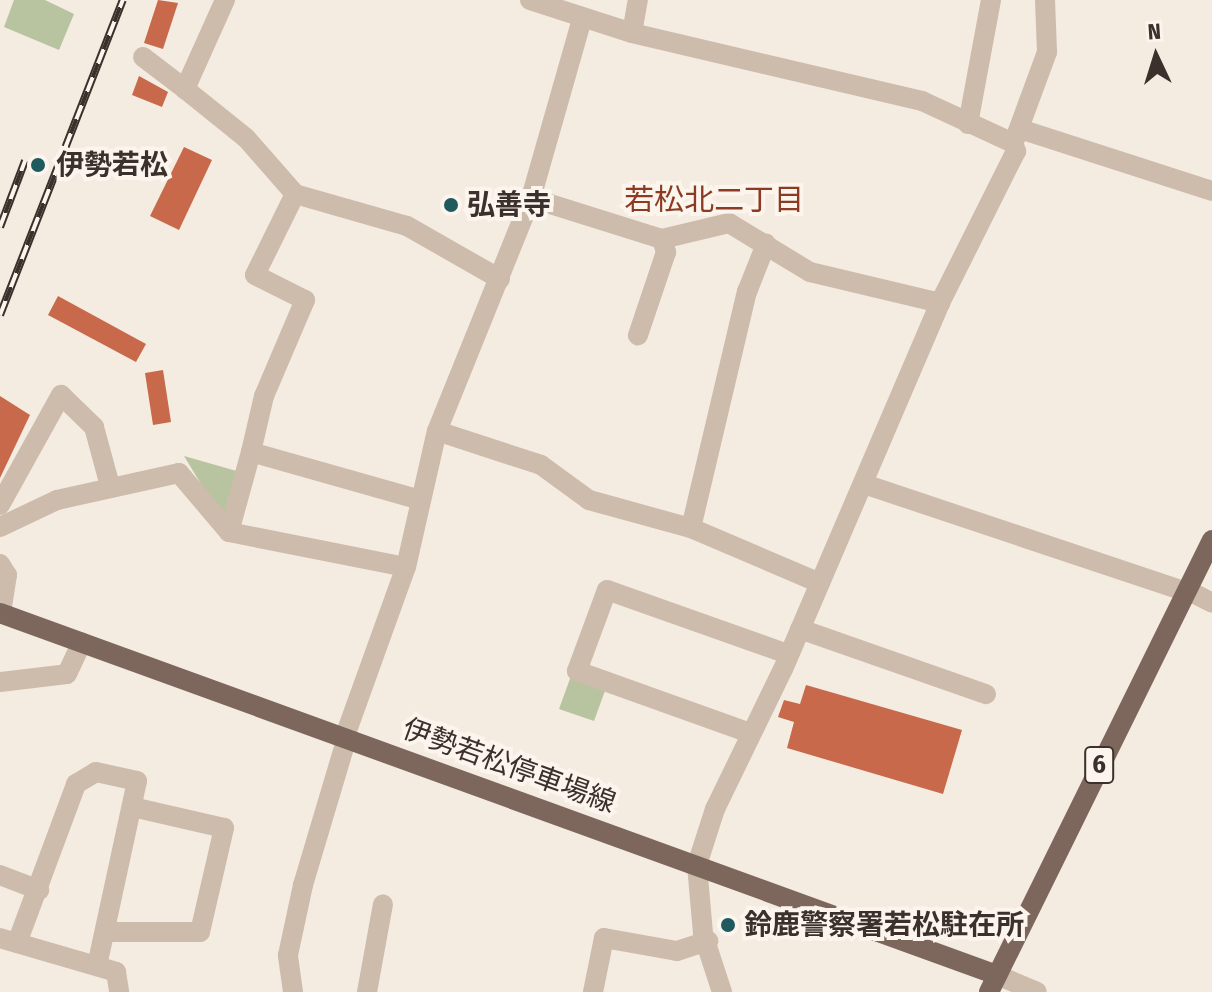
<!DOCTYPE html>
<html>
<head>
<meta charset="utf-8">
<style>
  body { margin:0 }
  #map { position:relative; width:1212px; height:992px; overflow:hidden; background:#f4ebe1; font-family:"Fira Sans Condensed","Noto Sans JP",sans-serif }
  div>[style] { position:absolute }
  .green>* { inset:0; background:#b8c4a0 }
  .building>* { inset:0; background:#c8694b }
  .minor>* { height:20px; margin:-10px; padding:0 10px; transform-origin:10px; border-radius:10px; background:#cdbbac }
  .major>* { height:20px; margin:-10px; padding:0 10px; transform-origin:10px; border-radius:10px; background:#7d675c }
  .rail>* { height:8px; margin-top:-4px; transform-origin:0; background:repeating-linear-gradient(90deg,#fbf5ee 0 15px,#3b302b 0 30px); box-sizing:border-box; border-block:2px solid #3b302b }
  .dots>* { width:22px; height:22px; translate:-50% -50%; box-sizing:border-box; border:4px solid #fbf5ee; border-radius:50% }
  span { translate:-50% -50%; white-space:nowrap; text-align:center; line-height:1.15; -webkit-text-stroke:8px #fbf5ee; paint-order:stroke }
  .shield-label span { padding:2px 6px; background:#fbf5ee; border:2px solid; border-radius:6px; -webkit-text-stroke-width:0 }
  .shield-label { font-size:26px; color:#3b302b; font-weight:700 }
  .poi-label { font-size:28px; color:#3b302b; font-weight:700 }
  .left { translate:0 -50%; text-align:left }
  .street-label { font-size:28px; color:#3b302b }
  .neighbourhood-label { font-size:30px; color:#8c3b22 }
  .north { position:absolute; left:1116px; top:16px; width:80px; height:80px; -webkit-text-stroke:6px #fbf5ee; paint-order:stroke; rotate:356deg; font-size:22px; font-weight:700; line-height:32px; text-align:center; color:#3b302b }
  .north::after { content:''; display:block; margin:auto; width:28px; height:36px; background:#3b302b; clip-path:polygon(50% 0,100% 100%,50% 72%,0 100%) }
</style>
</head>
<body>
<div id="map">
  <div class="green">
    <i style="clip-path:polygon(14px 0,45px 0,74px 14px,59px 50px,4px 27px)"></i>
    <i style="clip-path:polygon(184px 456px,240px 472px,228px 511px,218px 512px)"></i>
    <i style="clip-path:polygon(571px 676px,606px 688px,594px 721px,559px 709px)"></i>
  </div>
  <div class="building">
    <i style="clip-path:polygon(158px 0,178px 3px,163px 49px,144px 43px)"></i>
    <i style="clip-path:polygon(139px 76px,168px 92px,162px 107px,132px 95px)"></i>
    <i style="clip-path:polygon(184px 147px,212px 160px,179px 230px,150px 216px)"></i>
    <i style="clip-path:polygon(58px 296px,146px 344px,136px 362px,48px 315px)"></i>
    <i style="clip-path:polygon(163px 370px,171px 422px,153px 425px,145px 373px)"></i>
    <i style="clip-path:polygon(0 396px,30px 415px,0 478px)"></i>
    <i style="clip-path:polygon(806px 685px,962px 730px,943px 794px,787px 748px,794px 722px,778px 717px,784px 700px,800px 704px)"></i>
  </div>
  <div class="minor">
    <i style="left:225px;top:0;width:98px;rotate:114.2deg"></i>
    <i style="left:185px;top:89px;width:78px;rotate:38.8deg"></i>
    <i style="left:246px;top:138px;width:74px;rotate:48.8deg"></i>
    <i style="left:295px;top:194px;width:116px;rotate:15.9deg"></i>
    <i style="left:407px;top:226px;width:107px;rotate:29.7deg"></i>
    <i style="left:530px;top:0;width:107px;rotate:17.9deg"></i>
    <i style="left:632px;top:33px;width:298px;rotate:13.2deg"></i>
    <i style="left:922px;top:101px;width:100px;rotate:24.8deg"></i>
    <i style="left:1013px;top:143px;width:9px;rotate:69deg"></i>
    <i style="left:1016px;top:151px;width:170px;rotate:116.6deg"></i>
    <i style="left:940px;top:303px;width:398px;rotate:113.2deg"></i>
    <i style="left:783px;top:669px;width:156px;rotate:115.9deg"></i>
    <i style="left:715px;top:809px;width:59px;rotate:107.8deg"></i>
    <i style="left:697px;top:865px;width:69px;rotate:85deg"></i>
    <i style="left:703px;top:934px;width:61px;rotate:71.9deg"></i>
    <i style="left:632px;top:33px;width:34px;rotate:-80deg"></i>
    <i style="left:143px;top:57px;width:53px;rotate:37.3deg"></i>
    <i style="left:968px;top:124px;width:126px;rotate:-79.5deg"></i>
    <i style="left:1020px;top:129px;width:202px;rotate:17.9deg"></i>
    <i style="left:1015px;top:139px;width:93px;rotate:-69.8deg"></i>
    <i style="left:1047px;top:52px;width:52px;rotate:-92.2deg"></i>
    <i style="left:295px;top:194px;width:90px;rotate:116.3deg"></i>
    <i style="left:255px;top:275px;width:56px;rotate:26.6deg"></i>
    <i style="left:305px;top:300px;width:104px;rotate:113.1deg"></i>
    <i style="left:264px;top:396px;width:57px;rotate:103.1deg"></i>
    <i style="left:251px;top:452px;width:173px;rotate:15.8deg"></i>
    <i style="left:531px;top:198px;width:137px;rotate:17.4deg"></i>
    <i style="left:662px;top:239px;width:14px;rotate:73deg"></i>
    <i style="left:666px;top:252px;width:88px;rotate:108.6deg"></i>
    <i style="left:662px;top:239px;width:69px;rotate:-13.4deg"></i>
    <i style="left:729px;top:223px;width:95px;rotate:31.2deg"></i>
    <i style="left:810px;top:272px;width:134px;rotate:13.4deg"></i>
    <i style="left:437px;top:431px;width:109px;rotate:18.1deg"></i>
    <i style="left:541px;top:465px;width:59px;rotate:36.1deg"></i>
    <i style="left:589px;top:500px;width:106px;rotate:15.4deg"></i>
    <i style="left:691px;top:528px;width:140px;rotate:23.1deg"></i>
    <i style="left:251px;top:452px;width:83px;rotate:105.4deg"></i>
    <i style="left:229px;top:532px;width:180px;rotate:11.2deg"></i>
    <i style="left:864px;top:484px;width:340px;rotate:18.5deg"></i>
    <i style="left:0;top:505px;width:126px;rotate:-61deg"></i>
    <i style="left:61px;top:395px;width:46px;rotate:44.1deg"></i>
    <i style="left:94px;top:427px;width:61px;rotate:74.8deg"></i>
    <i style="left:0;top:527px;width:63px;rotate:-25.3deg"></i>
    <i style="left:57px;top:500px;width:125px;rotate:-12.5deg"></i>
    <i style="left:179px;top:473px;width:77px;rotate:49.7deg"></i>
    <i style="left:691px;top:528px;width:243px;rotate:-76.7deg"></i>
    <i style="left:747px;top:292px;width:52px;rotate:-68.4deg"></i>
    <i style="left:0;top:564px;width:13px;rotate:58deg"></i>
    <i style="left:7px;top:575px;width:39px;rotate:99deg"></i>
    <i style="left:1187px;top:590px;width:28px;rotate:27deg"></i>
    <i style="left:800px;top:629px;width:197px;rotate:19.3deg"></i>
    <i style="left:0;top:682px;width:67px;rotate:-6.8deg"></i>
    <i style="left:67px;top:674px;width:35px;rotate:-65deg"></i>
    <i style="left:750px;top:733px;width:184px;rotate:-160.3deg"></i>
    <i style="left:577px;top:671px;width:86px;rotate:-69.7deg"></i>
    <i style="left:607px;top:590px;width:192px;rotate:19.5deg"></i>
    <i style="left:345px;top:736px;width:180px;rotate:-70.2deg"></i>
    <i style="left:406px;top:567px;width:139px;rotate:-77.2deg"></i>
    <i style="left:437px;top:431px;width:251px;rotate:-68deg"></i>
    <i style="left:531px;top:198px;width:186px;rotate:-74.1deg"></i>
    <i style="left:0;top:875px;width:42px;rotate:21deg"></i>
    <i style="left:105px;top:932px;width:95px"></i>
    <i style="left:200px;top:932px;width:107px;rotate:-77deg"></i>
    <i style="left:224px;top:828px;width:94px;rotate:-167.1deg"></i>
    <i style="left:0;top:938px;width:121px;rotate:16.3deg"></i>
    <i style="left:116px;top:972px;width:20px;rotate:81deg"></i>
    <i style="left:17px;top:943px;width:170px;rotate:-69.6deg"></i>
    <i style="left:76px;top:784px;width:23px;rotate:-31deg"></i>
    <i style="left:96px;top:772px;width:42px;rotate:12.4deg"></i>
    <i style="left:137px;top:781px;width:189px;rotate:102.2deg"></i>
    <i style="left:997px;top:975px;width:43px;rotate:23deg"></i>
    <i style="left:293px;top:992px;width:37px;rotate:-98deg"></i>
    <i style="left:288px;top:955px;width:72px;rotate:-77.9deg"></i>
    <i style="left:303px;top:885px;width:154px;rotate:-73.4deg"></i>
    <i style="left:367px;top:992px;width:89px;rotate:-79.7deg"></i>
    <i style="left:593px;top:992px;width:55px;rotate:-78.5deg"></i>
    <i style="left:604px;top:938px;width:74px;rotate:10.1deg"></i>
    <i style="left:677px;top:951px;width:33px;rotate:-18deg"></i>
  </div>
  <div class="major">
    <i style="left:0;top:613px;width:1061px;rotate:19.96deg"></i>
    <i style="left:989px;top:992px;width:504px;rotate:-63.74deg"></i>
  </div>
  <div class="rail">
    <i style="left:0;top:227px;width:71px;rotate:-69.3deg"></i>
    <i style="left:0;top:315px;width:338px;rotate:-68.7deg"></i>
  </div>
  <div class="dots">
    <i style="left:38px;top:165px;background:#1f5a5e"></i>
    <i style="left:451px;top:205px;background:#1f5a5e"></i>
    <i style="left:728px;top:925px;background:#1f5a5e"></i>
  </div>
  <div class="shield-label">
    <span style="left:1099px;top:765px">6</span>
  </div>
  <div class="poi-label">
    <span class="left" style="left:56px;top:165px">伊勢若松</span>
    <span class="left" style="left:467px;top:205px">弘善寺</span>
    <span class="left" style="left:744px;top:925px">鈴鹿警察署若松駐在所</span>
  </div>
  <div class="street-label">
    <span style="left:509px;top:766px;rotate:20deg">伊勢若松停車場線</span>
  </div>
  <div class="neighbourhood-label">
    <span style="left:714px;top:200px">若松北二丁目</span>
  </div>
  <div class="north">N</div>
</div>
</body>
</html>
